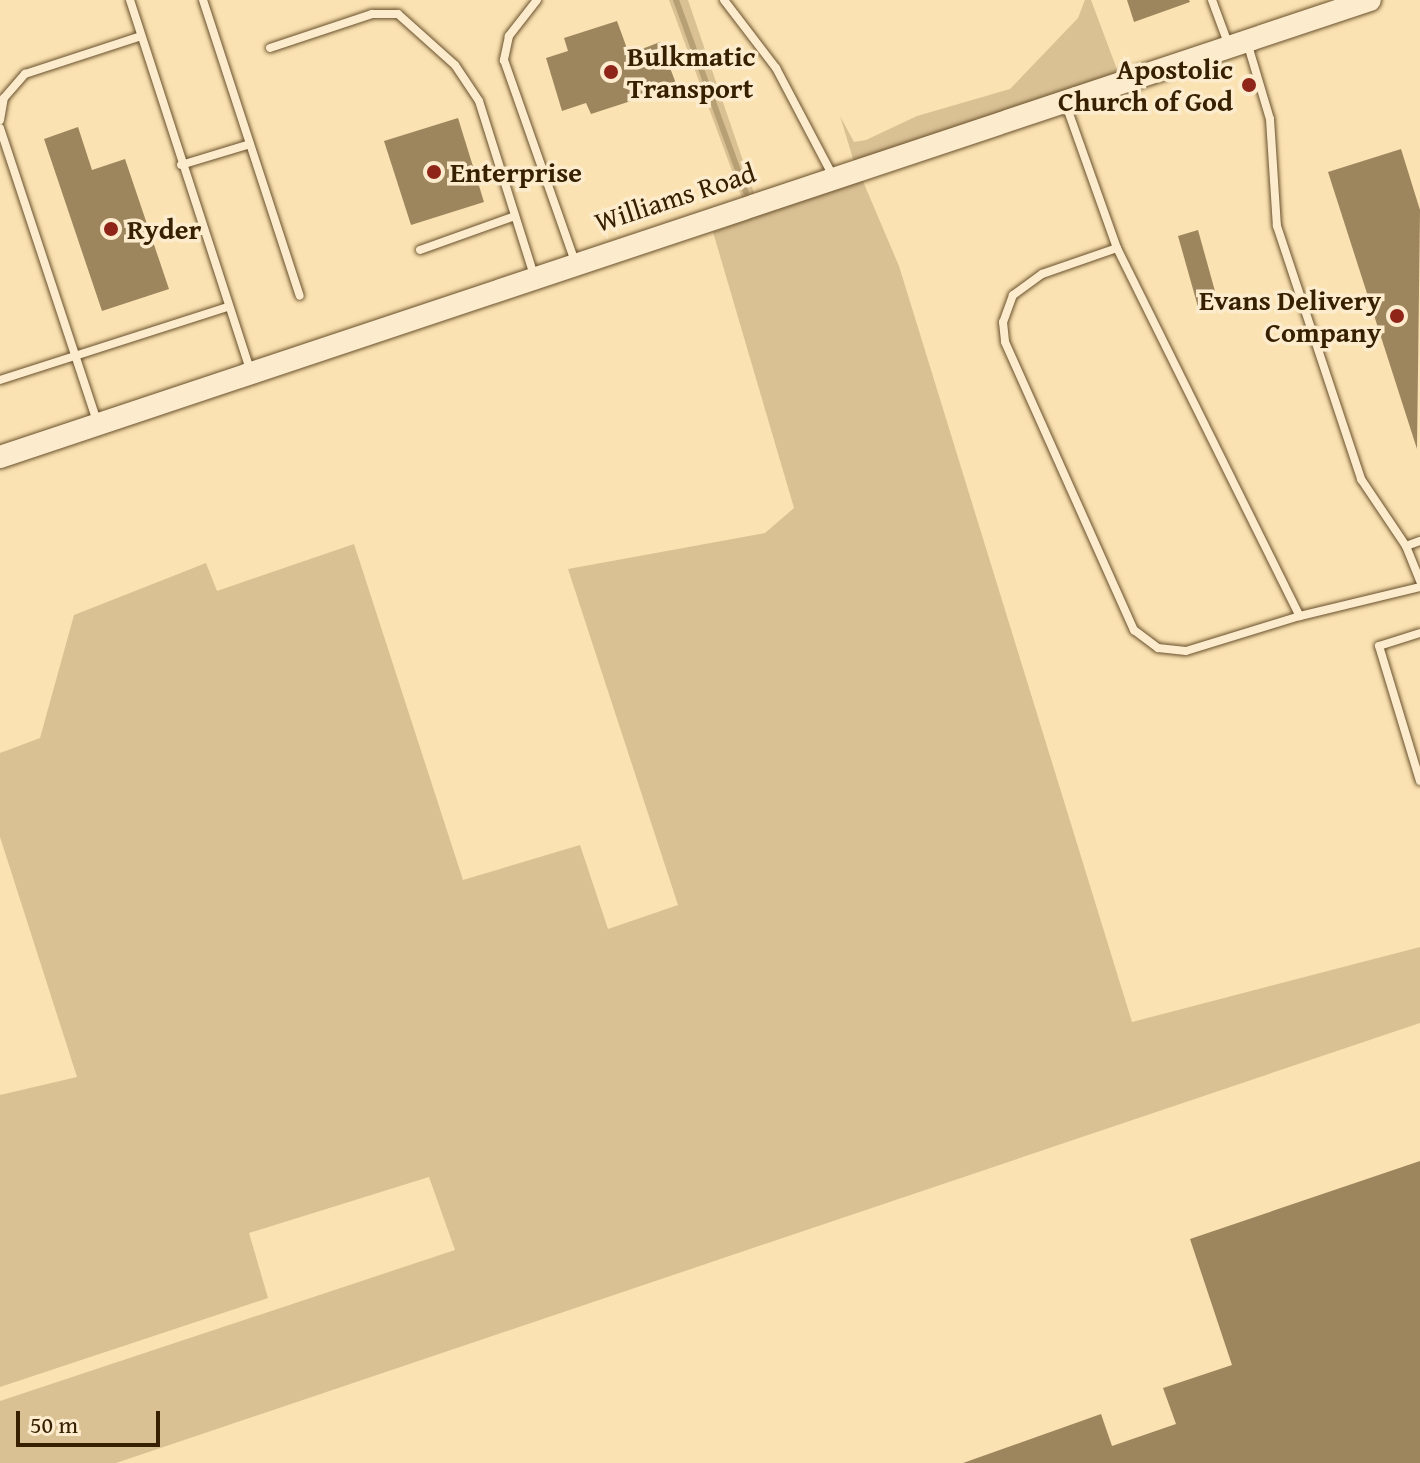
<!DOCTYPE html>
<html>
<head>
<meta charset="utf-8">
<style>
  body { margin:0 }
  #map { position:relative; width:1420px; height:1463px; overflow:hidden; background:#fbe2b2; font-family:"Gentium Book Plus",serif }
  div>[style] { position:absolute }
  .green>* { inset:0; background:#dac194 }
  .stream>* { height:6px; margin:-3px; padding:0 3px; transform-origin:3px; border-radius:3px; background:#b8a075 }
  .building>* { inset:0; background:#9d855d }
  .roads { filter:drop-shadow(0 0 2px #68502c) drop-shadow(0 0 2px #68502c) }
  .lane>* { height:8px; margin:-4px; padding:0 4px; transform-origin:4px; border-radius:4px; background:#fceccd }
  .secondary>* { height:22px; margin:-11px; padding:0 11px; transform-origin:11px; border-radius:11px; background:#fceccd }
  .dots>* { width:22px; height:22px; translate:-50% -50%; box-sizing:border-box; border:4px solid #fceccd; border-radius:50% }
  span { translate:-50% -50%; white-space:nowrap; text-align:center; line-height:1.15; -webkit-text-stroke:7px #fceccd; paint-order:stroke }
  .poi-label { font-size:28px; color:#372000; font-weight:700 }
  .left { translate:0 -50%; text-align:left }
  .right { translate:-100% -50%; text-align:right }
  .street-label { font-size:28px; color:#372000 }
  .scale { position:absolute; left:16px; top:1411px; width:144px; height:36px; box-sizing:border-box; border:4px solid #372000; border-top:0; padding-left:10px; font-size:24px; line-height:28px; white-space:nowrap; color:#372000; -webkit-text-stroke:6px #fceccd; paint-order:stroke }
</style>
</head>
<body>
<div id="map">
  <div class="green">
    <i style="clip-path:polygon(669px 0,688px 0,754px 193px,742px 198px)"></i>
    <i style="clip-path:polygon(1085px 0,1091px 0,1118px 72px,854px 162px,840px 116px,854px 142px,866px 140px,917px 116px,1010px 89px,1078px 18px)"></i>
    <i style="clip-path:polygon(862px 179px,899px 266px,1132px 1022px,1420px 947px,1420px 1023px,116px 1463px,0 1463px,0 1401px,455px 1250px,429px 1177px,249px 1233px,268px 1298px,0 1387px,0 1095px,77px 1077px,0 837px,0 753px,40px 738px,74px 615px,206px 563px,217px 591px,354px 544px,463px 880px,580px 845px,608px 929px,678px 905px,568px 569px,765px 533px,794px 508px,713px 232px)"></i>
  </div>
  <div class="stream">
    <i style="left:676px;top:0;width:204px;rotate:70deg"></i>
  </div>
  <div class="building">
    <i style="clip-path:polygon(1127px 0,1189px 0,1190px 2px,1134px 22px)"></i>
    <i style="clip-path:polygon(617px 21px,629px 54px,660px 42px,677px 86px,591px 114px,586px 103px,562px 111px,546px 58px,568px 51px,564px 38px)"></i>
    <i style="clip-path:polygon(458px 118px,484px 202px,411px 225px,384px 141px)"></i>
    <i style="clip-path:polygon(78px 127px,92px 170px,125px 159px,169px 289px,102px 311px,44px 139px)"></i>
    <i style="clip-path:polygon(1401px 149px,1420px 210px,1417px 449px,1328px 172px)"></i>
    <i style="clip-path:polygon(1198px 230px,1218px 302px,1198px 307px,1178px 236px)"></i>
    <i style="clip-path:polygon(1420px 1161px,1420px 1463px,963px 1463px,1101px 1414px,1112px 1446px,1176px 1424px,1163px 1388px,1232px 1365px,1190px 1239px)"></i>
  </div>
  <div class="roads">
    <div class="lane">
      <i style="left:130px;top:0;width:389px;rotate:72deg"></i>
      <i style="left:203px;top:0;width:311px;rotate:71.9deg"></i>
      <i style="left:537px;top:0;width:46px;rotate:127.9deg"></i>
      <i style="left:509px;top:36px;width:25px;rotate:102deg"></i>
      <i style="left:504px;top:60px;width:214px;rotate:70.6deg"></i>
      <i style="left:724px;top:0;width:86px;rotate:52.6deg"></i>
      <i style="left:776px;top:68px;width:122px;rotate:62.2deg"></i>
      <i style="left:1212px;top:0;width:49px;rotate:69.7deg"></i>
      <i style="left:1247px;top:42px;width:80px;rotate:73.4deg"></i>
      <i style="left:1270px;top:119px;width:107px;rotate:86.3deg"></i>
      <i style="left:1277px;top:226px;width:267px;rotate:71.6deg"></i>
      <i style="left:1361px;top:479px;width:81px;rotate:56.1deg"></i>
      <i style="left:1406px;top:546px;width:15px;rotate:-20deg"></i>
      <i style="left:270px;top:48px;width:108px;rotate:-18.4deg"></i>
      <i style="left:372px;top:14px;width:26px"></i>
      <i style="left:398px;top:14px;width:76px;rotate:41.8deg"></i>
      <i style="left:455px;top:65px;width:43px;rotate:56.3deg"></i>
      <i style="left:479px;top:101px;width:182px;rotate:72.5deg"></i>
      <i style="left:1066px;top:105px;width:152px;rotate:70.4deg"></i>
      <i style="left:1117px;top:248px;width:411px;rotate:63.6deg"></i>
      <i style="left:1300px;top:616px;width:123px;rotate:-13.6deg"></i>
      <i style="left:0;top:120px;width:22px;rotate:-80deg"></i>
      <i style="left:4px;top:98px;width:32px;rotate:-49deg"></i>
      <i style="left:25px;top:74px;width:122px;rotate:-18.1deg"></i>
      <i style="left:0;top:128px;width:310px;rotate:71.7deg"></i>
      <i style="left:181px;top:165px;width:72px;rotate:-16.9deg"></i>
      <i style="left:1117px;top:248px;width:79px;rotate:160.9deg"></i>
      <i style="left:1042px;top:274px;width:36px;rotate:144deg"></i>
      <i style="left:1013px;top:295px;width:29px;rotate:110deg"></i>
      <i style="left:1003px;top:322px;width:20px;rotate:84deg"></i>
      <i style="left:1005px;top:342px;width:316px;rotate:65.9deg"></i>
      <i style="left:1134px;top:630px;width:30px;rotate:37deg"></i>
      <i style="left:1158px;top:648px;width:28px;rotate:6deg"></i>
      <i style="left:1186px;top:651px;width:119px;rotate:-17.1deg"></i>
      <i style="left:420px;top:250px;width:101px;rotate:-19.7deg"></i>
      <i style="left:0;top:380px;width:238px;rotate:-17.8deg"></i>
      <i style="left:1406px;top:546px;width:38px;rotate:68deg"></i>
      <i style="left:1420px;top:633px;width:43px;rotate:162.4deg"></i>
      <i style="left:1379px;top:646px;width:141px;rotate:73.1deg"></i>
    </div>
    <div class="secondary">
      <i style="left:0;top:457px;width:1444px;rotate:-18.45deg"></i>
    </div>
  </div>
  <div class="dots">
    <i style="left:611px;top:72px;background:#8f2418"></i>
    <i style="left:1249px;top:85px;background:#8f2418"></i>
    <i style="left:434px;top:172px;background:#8f2418"></i>
    <i style="left:111px;top:229px;background:#8f2418"></i>
    <i style="left:1397px;top:316px;background:#8f2418"></i>
  </div>
  <div class="poi-label">
    <span class="left" style="left:627px;top:72px">Bulkmatic<br>Transport</span>
    <span class="right" style="left:1233px;top:85px">Apostolic<br>Church of God</span>
    <span class="left" style="left:450px;top:172px">Enterprise</span>
    <span class="left" style="left:127px;top:229px">Ryder</span>
    <span class="right" style="left:1381px;top:316px">Evans Delivery<br>Company</span>
  </div>
  <div class="street-label">
    <span style="left:675px;top:197px;rotate:-18deg">Williams Road</span>
  </div>
  <div class="scale">50 m</div>
</div>
</body>
</html>
